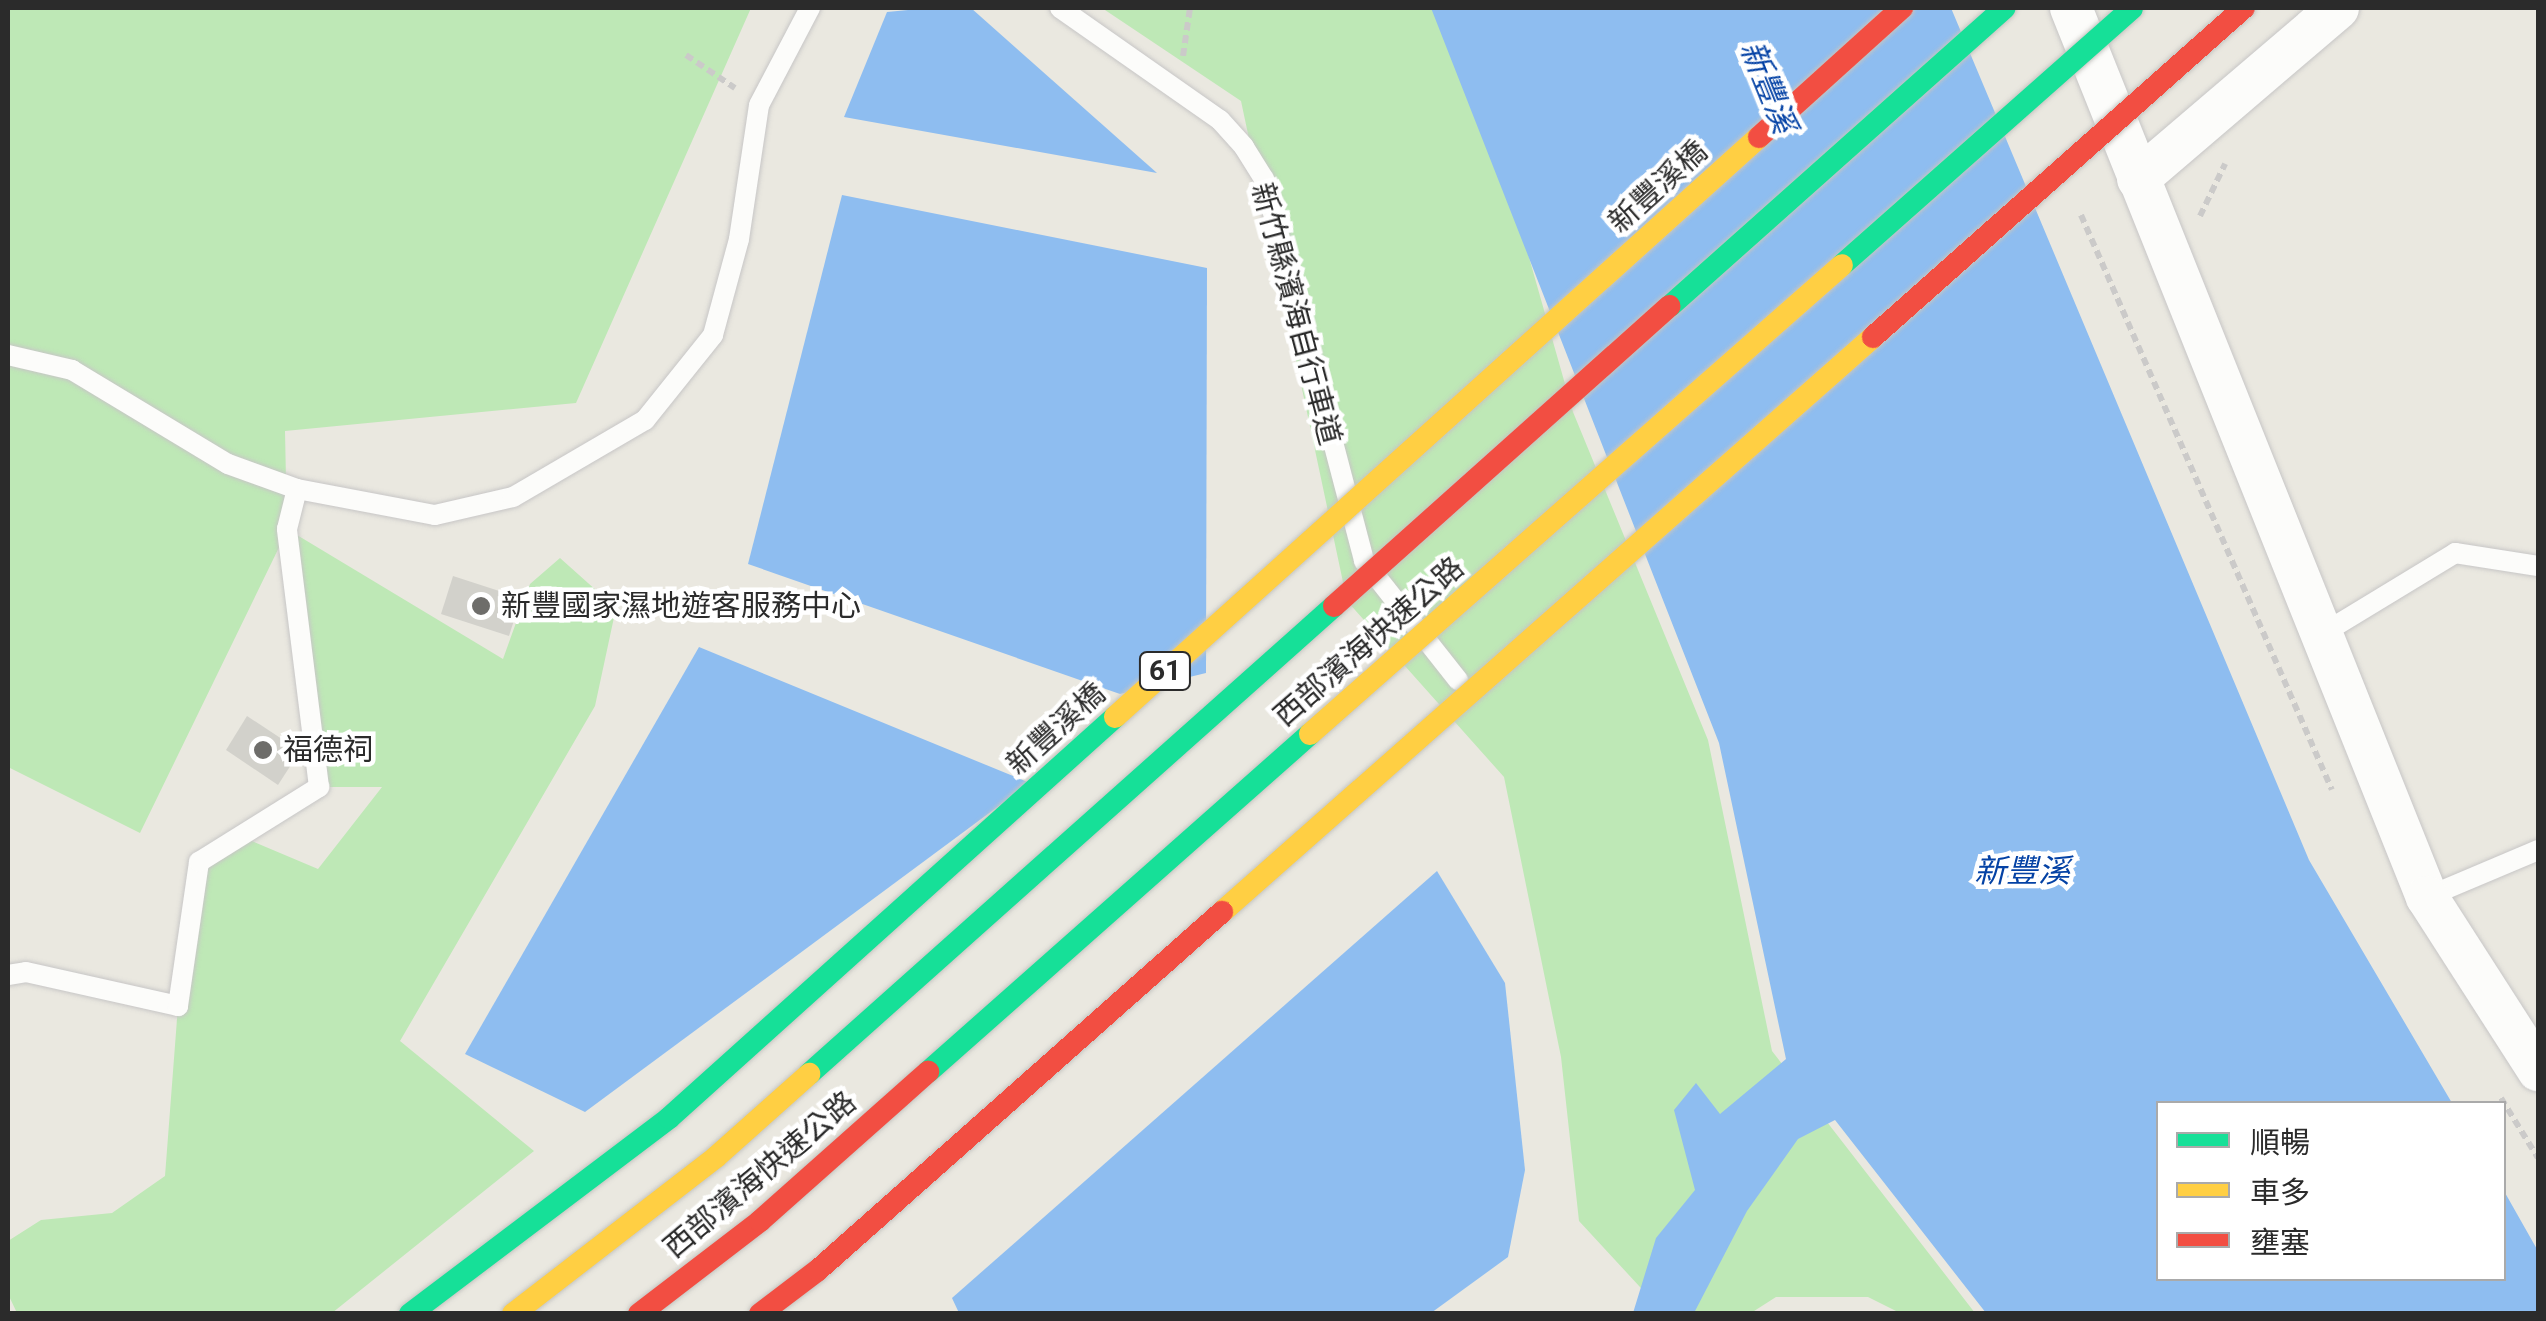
<!DOCTYPE html>
<html>
<head>
<meta charset="utf-8">
<style>
  body { margin:0 }
  #map { position:relative; width:2546px; height:1321px; overflow:hidden; background:#eae8e0; font-family:Roboto,"Noto Sans TC",sans-serif }
  div>[style] { position:absolute }
  .green>* { inset:0; background:#bee8b6 }
  .water>* { inset:0; background:#8ebdf0 }
  .building>* { inset:0; background:#d2d1cb }
  .path>* { height:6px; margin-top:-3px; transform-origin:0; background:repeating-linear-gradient(90deg,#cbcac9 0 8px,transparent 0 13px) }
  .roads { filter:drop-shadow(0 0 2px #c7c6c6) drop-shadow(0 0 2px #c7c6c6) }
  .lane>* { height:20px; margin:-10px; padding:0 10px; transform-origin:10px; border-radius:10px; background:#fcfcfa }
  .street>* { height:42px; margin:-21px; padding:0 21px; transform-origin:21px; border-radius:21px; background:#fcfcfa }
  .bridges { filter:drop-shadow(0 0 2px #c5c5c1) drop-shadow(0 0 2px #c5c5c1) }
  .fast-bridge>* { height:22px; margin:-11px; padding:0 11px; transform-origin:11px; border-radius:11px; background:#16e098 }
  .slow-bridge>* { height:22px; margin:-11px; padding:0 11px; transform-origin:11px; border-radius:11px; background:#ffcf43 }
  .jam-bridge>* { height:22px; margin:-11px; padding:0 11px; transform-origin:11px; border-radius:11px; background:#f24e42 }
  .dots>* { width:28px; height:28px; translate:-50% -50%; box-sizing:border-box; border:5px solid #fff; border-radius:50% }
  span { translate:-50% -50%; white-space:nowrap; text-align:center; line-height:1.15; -webkit-text-stroke:9px #fff; paint-order:stroke }
  .shield-label span { padding:2px 8px; background:#fff; border:2px solid; border-radius:8px; -webkit-text-stroke-width:0 }
  .shield-label { font-size:28px; color:#2b2b2b; font-weight:700 }
  .street-label { font-size:30px; color:#2b2b2b }
  .poi-label { font-size:30px; color:#2b2b2b }
  .left { translate:0 -50%; text-align:left }
  .water-label { font-size:32px; color:#0442a5; font-style:italic }
  .frame { position:absolute; inset:0; border:10px solid #2b2b2b; pointer-events:none }
  .legend { position:absolute; left:2156px; top:1101px; width:350px; height:180px; box-sizing:border-box; background:#fff; border:2px solid #aaa; margin:0; padding:12px 18px; list-style:none; font-size:30px; color:#2b2b2b }
  .legend li { display:flex; align-items:center; gap:20px; height:50px }
  .legend b { width:50px; border:2px solid #aaa }
</style>
</head>
<body>
<div id="map">
  <div class="green">
    <i style="clip-path:polygon(8px 8px,751px 8px,576px 403px,285px 431px,287px 529px,503px 659px,530px 584px,560px 558px,616px 608px,595px 706px,400px 1041px,534px 1151px,332px 1313px,17px 1313px,8px 1294px,8px 1241px,41px 1220px,112px 1213px,165px 1176px,178px 1006px,199px 862px,240px 836px,318px 869px,382px 787px,319px 787px,287px 531px,140px 833px,8px 767px)"></i>
    <i style="clip-path:polygon(1102px 8px,1458px 8px,1573px 412px,1708px 740px,1772px 1051px,1975px 1313px,1900px 1313px,1868px 1297px,1776px 1297px,1751px 1313px,1664px 1313px,1579px 1221px,1561px 1057px,1504px 777px,1347px 601px,1241px 101px)"></i>
  </div>
  <div class="water">
    <i style="clip-path:polygon(929px 8px,971px 8px,1157px 173px,844px 117px,887px 12px)"></i>
    <i style="clip-path:polygon(1431px 8px,1951px 8px,2309px 860px,2452px 1103px,2158px 1104px,2158px 1278px,2504px 1278px,2504px 1191px,2538px 1251px,2538px 1313px,1986px 1313px,1835px 1120px,1798px 1139px,1747px 1211px,1694px 1313px,1633px 1313px,1656px 1238px,1695px 1190px,1674px 1110px,1696px 1083px,1720px 1114px,1786px 1059px,1719px 743px)"></i>
    <i style="clip-path:polygon(842px 195px,1207px 268px,1206px 673px,1120px 694px,748px 564px)"></i>
    <i style="clip-path:polygon(699px 647px,1030px 783px,585px 1112px,465px 1054px)"></i>
    <i style="clip-path:polygon(1437px 871px,1505px 983px,1525px 1170px,1508px 1257px,1431px 1313px,959px 1313px,952px 1298px)"></i>
  </div>
  <div class="building">
    <i style="clip-path:polygon(453px 576px,521px 598px,509px 636px,441px 614px)"></i>
    <i style="clip-path:polygon(247px 716px,300px 751px,278px 785px,226px 750px)"></i>
  </div>
  <div class="path">
    <i style="left:686px;top:55px;width:59px;rotate:34deg"></i>
    <i style="left:1183px;top:56px;width:49px;rotate:-81.7deg"></i>
    <i style="left:2081px;top:215px;width:627px;rotate:66.42deg"></i>
    <i style="left:2200px;top:216px;width:58px;rotate:-64.3deg"></i>
    <i style="left:2501px;top:1098px;width:70px;rotate:58.3deg"></i>
  </div>
  <div class="roads">
    <div class="lane">
      <i style="left:1060px;top:8px;width:195px;rotate:35deg"></i>
      <i style="left:1220px;top:120px;width:36px;rotate:48deg"></i>
      <i style="left:1244px;top:147px;width:38px;rotate:58deg"></i>
      <i style="left:1264px;top:179px;width:395px;rotate:75.3deg"></i>
      <i style="left:1364px;top:561px;width:152px;rotate:51.7deg"></i>
      <i style="left:8px;top:355px;width:66px;rotate:13.2deg"></i>
      <i style="left:72px;top:370px;width:182px;rotate:31.1deg"></i>
      <i style="left:228px;top:464px;width:73px;rotate:19.9deg"></i>
      <i style="left:297px;top:489px;width:140px;rotate:10.7deg"></i>
      <i style="left:435px;top:515px;width:80px;rotate:-13deg"></i>
      <i style="left:513px;top:497px;width:153px;rotate:-30.3deg"></i>
      <i style="left:645px;top:420px;width:109px;rotate:-51.3deg"></i>
      <i style="left:713px;top:335px;width:99px;rotate:-74.8deg"></i>
      <i style="left:739px;top:239px;width:135px;rotate:-81.5deg"></i>
      <i style="left:759px;top:105px;width:110px;rotate:-62.3deg"></i>
      <i style="left:2322px;top:634px;width:156px;rotate:-31.3deg"></i>
      <i style="left:2455px;top:553px;width:84px;rotate:8.9deg"></i>
      <i style="left:2427px;top:897px;width:121px;rotate:-22.9deg"></i>
      <i style="left:8px;top:975px;width:18px;rotate:-9deg"></i>
      <i style="left:26px;top:972px;width:156px;rotate:12.6deg"></i>
      <i style="left:178px;top:1006px;width:146px;rotate:-81.7deg"></i>
      <i style="left:199px;top:862px;width:142px;rotate:-32deg"></i>
      <i style="left:319px;top:787px;width:260px;rotate:-97.1deg"></i>
      <i style="left:287px;top:529px;width:41px;rotate:-76deg"></i>
    </div>
    <div class="street">
      <i style="left:2071px;top:8px;width:958px;rotate:68.18deg"></i>
      <i style="left:2427px;top:897px;width:206px;rotate:57.3deg"></i>
      <i style="left:2138px;top:179px;width:263px;rotate:-40.5deg"></i>
    </div>
  </div>
  <div class="bridges">
    <div class="fast-bridge">
      <i style="left:1842px;top:265px;width:387px;rotate:-41.5deg"></i>
      <i style="left:1670px;top:306px;width:448px;rotate:-41.7deg"></i>
      <i style="left:928px;top:1072px;width:510px;rotate:-41.5deg"></i>
      <i style="left:809px;top:1074px;width:703px;rotate:-41.71deg"></i>
      <i style="left:410px;top:1314px;width:325px;rotate:-37.1deg"></i>
      <i style="left:669px;top:1118px;width:600px;rotate:-41.96deg"></i>
    </div>
    <div class="slow-bridge">
      <i style="left:1115px;top:717px;width:867px;rotate:-42.01deg"></i>
      <i style="left:1310px;top:734px;width:709px;rotate:-41.4deg"></i>
      <i style="left:1222px;top:912px;width:869px;rotate:-41.45deg"></i>
      <i style="left:513px;top:1314px;width:257px;rotate:-37.7deg"></i>
      <i style="left:716px;top:1157px;width:125px;rotate:-41.7deg"></i>
    </div>
    <div class="jam-bridge">
      <i style="left:1759px;top:137px;width:193px;rotate:-42.1deg"></i>
      <i style="left:1873px;top:337px;width:496px;rotate:-41.6deg"></i>
      <i style="left:1334px;top:606px;width:450px;rotate:-41.8deg"></i>
      <i style="left:639px;top:1314px;width:153px;rotate:-37.5deg"></i>
      <i style="left:760px;top:1221px;width:225px;rotate:-41.6deg"></i>
      <i style="left:760px;top:1314px;width:73px;rotate:-37.2deg"></i>
      <i style="left:818px;top:1270px;width:540px;rotate:-41.55deg"></i>
    </div>
  </div>
  <div class="dots">
    <i style="left:481px;top:606px;background:#6e6d6a"></i>
    <i style="left:263px;top:750px;background:#6e6d6a"></i>
  </div>
  <div class="shield-label">
    <span style="left:1165px;top:671px">61</span>
  </div>
  <div class="street-label">
    <span style="left:1658px;top:187px;rotate:-42deg">新豐溪橋</span>
    <span style="left:1296px;top:314px;rotate:75deg">新竹縣濱海自行車道</span>
    <span style="left:1369px;top:642px;rotate:-41deg">西部濱海快速公路</span>
    <span style="left:1056px;top:729px;rotate:-42deg">新豐溪橋</span>
    <span style="left:760px;top:1175px;rotate:-40deg">西部濱海快速公路</span>
  </div>
  <div class="poi-label">
    <span class="left" style="left:501px;top:606px">新豐國家濕地遊客服務中心</span>
    <span class="left" style="left:283px;top:750px">福德祠</span>
  </div>
  <div class="water-label">
    <span style="left:1768px;top:87px;rotate:68deg">新豐溪</span>
    <span style="left:2022px;top:871px">新豐溪</span>
  </div>
  <div class="frame"></div>
  <ul class="legend">
  <li><b style="height:12px;background:#16e098"></b>順暢</li>
  <li><b style="height:12px;background:#ffcf43"></b>車多</li>
  <li><b style="height:12px;background:#f24e42"></b>壅塞</li>
  </ul>
</div>
</body>
</html>
